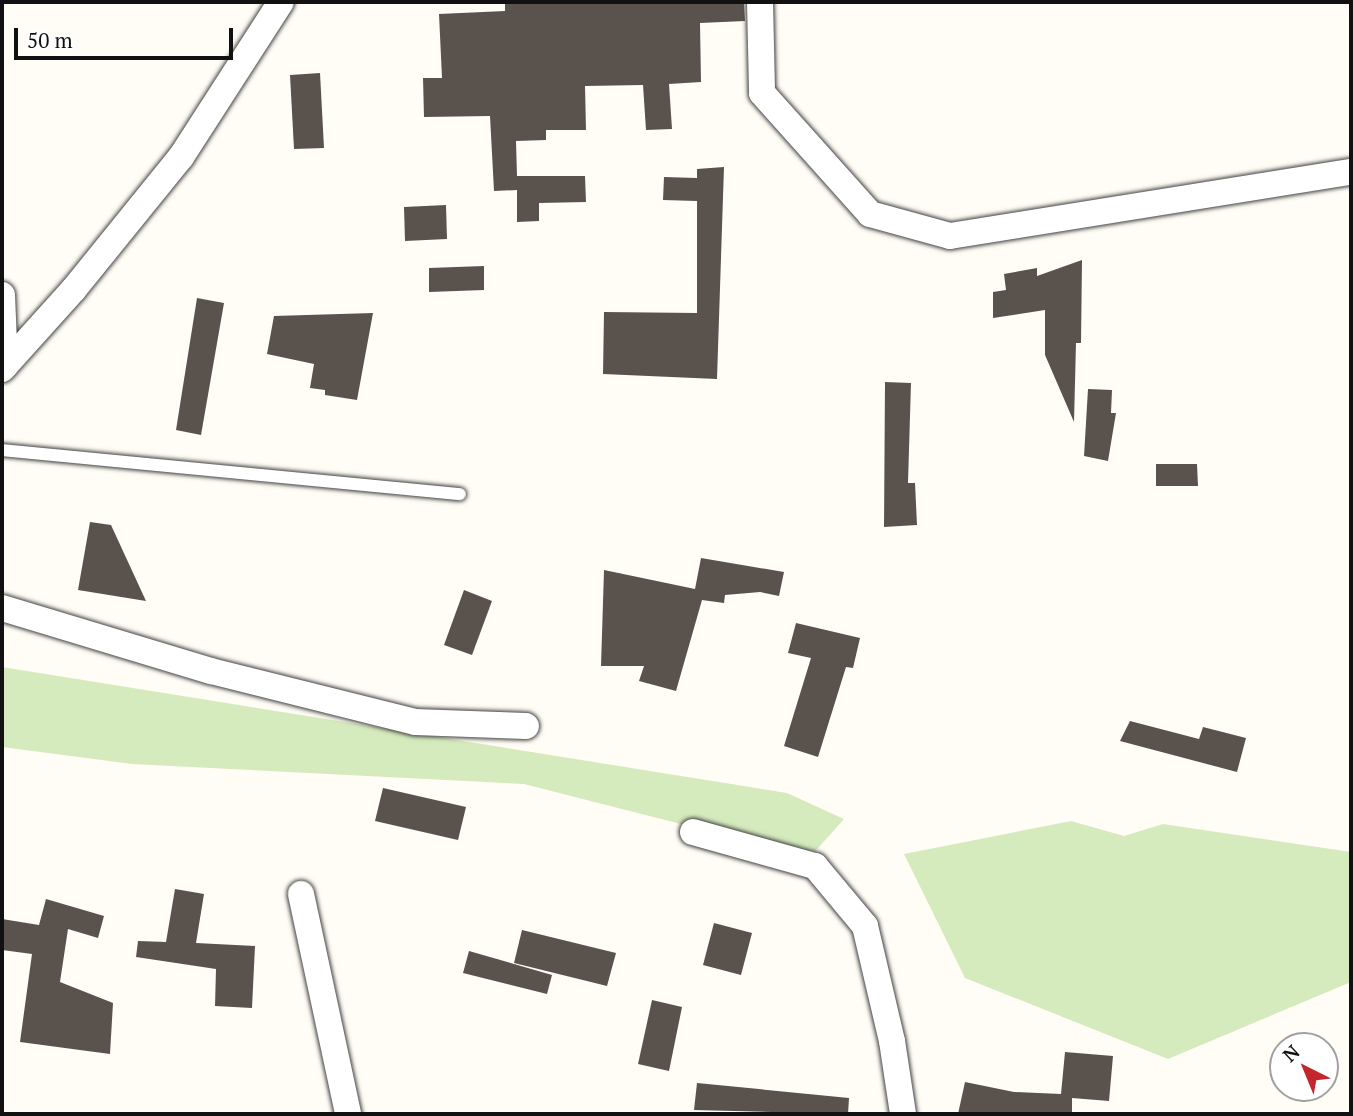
<!DOCTYPE html>
<html>
<head>
<meta charset="utf-8">
<style>
  body { margin:0 }
  #map { position:relative; width:1353px; height:1116px; overflow:hidden; background:#fffdf5; font-family:"PT Serif",serif }
  div>[style] { position:absolute }
  .green>* { inset:0; background:#d5ebbd }
  .building>* { inset:0; background:#5a524d }
  .roads { filter:drop-shadow(0 0 2px #444) drop-shadow(0 0 2px #444) }
  .service>* { height:12px; margin:-6px; padding:0 6px; transform-origin:6px; border-radius:6px; background:#fff }
  .minor>* { height:26px; margin:-13px; padding:0 13px; transform-origin:13px; border-radius:13px; background:#fff }
  span { translate:-50% -50%; white-space:nowrap; text-align:center; line-height:1.15; -webkit-text-stroke:7px #fff; paint-order:stroke }
  .frame { position:absolute; inset:0; border:4px solid #111; pointer-events:none }
  .north { position:absolute; left:1269px; top:1032px; width:70px; height:70px; box-sizing:border-box; background:#fff; border:2px solid #a0a0a0; border-radius:50%; rotate:317deg; font-size:19px; font-weight:700; line-height:28px; text-align:center; color:#111 }
  .north::after { content:''; display:block; margin:auto; width:24px; height:32px; background:#c4262e; clip-path:polygon(50% 0,100% 100%,50% 72%,0 100%) }
  .scale { position:absolute; left:14px; top:28px; width:219px; height:32px; box-sizing:border-box; border:4px solid #111; border-top:0; padding-left:9px; font-size:21px; line-height:24px; white-space:nowrap; color:#111; -webkit-text-stroke:5px #fff; paint-order:stroke }
</style>
</head>
<body>
<div id="map">
  <div class="green">
    <i style="clip-path:polygon(2px 667px,787px 793px,844px 819px,810px 857px,524px 784px,132px 764px,2px 747px)"></i>
    <i style="clip-path:polygon(1071px 821px,1124px 836px,1163px 824px,1351px 852px,1351px 982px,1168px 1059px,965px 978px,904px 854px)"></i>
  </div>
  <div class="building">
    <i style="clip-path:polygon(505px 2px,744px 2px,745px 21px,700px 23px,701px 82px,669px 84px,672px 129px,646px 130px,643px 85px,585px 86px,586px 130px,546px 130px,546px 140px,516px 141px,517px 176px,585px 176px,586px 202px,539px 203px,539px 221px,517px 222px,517px 190px,494px 191px,490px 116px,424px 117px,423px 78px,442px 78px,439px 14px,505px 11px)"></i>
    <i style="clip-path:polygon(320px 73px,324px 148px,294px 149px,290px 75px)"></i>
    <i style="clip-path:polygon(724px 167px,717px 379px,603px 374px,604px 312px,697px 313px,697px 201px,663px 200px,664px 177px,697px 178px,697px 169px)"></i>
    <i style="clip-path:polygon(446px 205px,447px 239px,405px 241px,404px 207px)"></i>
    <i style="clip-path:polygon(1082px 260px,1081px 343px,1076px 343px,1074px 422px,1045px 355px,1045px 310px,993px 318px,993px 292px,1006px 290px,1004px 274px,1037px 268px,1037px 276px)"></i>
    <i style="clip-path:polygon(484px 266px,484px 290px,429px 292px,429px 268px)"></i>
    <i style="clip-path:polygon(197px 298px,224px 303px,201px 435px,176px 430px)"></i>
    <i style="clip-path:polygon(373px 313px,357px 400px,325px 395px,325px 390px,310px 388px,314px 364px,267px 354px,274px 316px)"></i>
    <i style="clip-path:polygon(885px 382px,911px 383px,908px 483px,915px 483px,917px 525px,884px 527px)"></i>
    <i style="clip-path:polygon(1088px 389px,1112px 390px,1111px 413px,1116px 413px,1108px 461px,1084px 456px)"></i>
    <i style="clip-path:polygon(1156px 464px,1197px 464px,1198px 486px,1156px 486px)"></i>
    <i style="clip-path:polygon(90px 522px,111px 525px,146px 601px,78px 590px)"></i>
    <i style="clip-path:polygon(701px 558px,784px 572px,779px 596px,760px 592px,725px 595px,724px 603px,702px 600px,676px 691px,639px 681px,644px 666px,601px 666px,604px 570px,695px 589px)"></i>
    <i style="clip-path:polygon(464px 590px,492px 601px,472px 655px,444px 645px)"></i>
    <i style="clip-path:polygon(796px 623px,860px 638px,853px 668px,846px 667px,818px 757px,784px 746px,811px 658px,788px 653px)"></i>
    <i style="clip-path:polygon(1130px 721px,1199px 739px,1203px 727px,1246px 738px,1237px 772px,1120px 741px)"></i>
    <i style="clip-path:polygon(383px 788px,466px 807px,458px 840px,375px 821px)"></i>
    <i style="clip-path:polygon(175px 889px,204px 894px,196px 943px,255px 946px,252px 1008px,215px 1006px,216px 969px,136px 957px,138px 941px,166px 942px)"></i>
    <i style="clip-path:polygon(46px 899px,104px 916px,98px 938px,68px 929px,60px 982px,113px 1003px,110px 1054px,20px 1042px,32px 954px,2px 950px,2px 919px,39px 925px)"></i>
    <i style="clip-path:polygon(714px 923px,752px 933px,741px 975px,703px 965px)"></i>
    <i style="clip-path:polygon(522px 930px,616px 953px,607px 986px,514px 963px)"></i>
    <i style="clip-path:polygon(469px 951px,552px 975px,547px 994px,463px 973px)"></i>
    <i style="clip-path:polygon(652px 1000px,682px 1007px,669px 1071px,638px 1064px)"></i>
    <i style="clip-path:polygon(1065px 1052px,1113px 1056px,1109px 1101px,1072px 1098px,1072px 1114px,958px 1114px,965px 1082px,1014px 1092px,1061px 1094px)"></i>
    <i style="clip-path:polygon(697px 1083px,849px 1098px,848px 1114px,694px 1110px)"></i>
  </div>
  <div class="roads">
    <div class="service">
      <i style="left:2px;top:450px;width:460px;rotate:5.5deg"></i>
    </div>
    <div class="minor">
      <i style="left:760px;top:2px;width:91px;rotate:88.7deg"></i>
      <i style="left:762px;top:93px;width:162px;rotate:48.2deg"></i>
      <i style="left:870px;top:214px;width:83px;rotate:15.4deg"></i>
      <i style="left:950px;top:236px;width:406px;rotate:-9.1deg"></i>
      <i style="left:2px;top:295px;width:71px;rotate:87.6deg"></i>
      <i style="left:2px;top:369px;width:108px;rotate:-48deg"></i>
      <i style="left:74px;top:289px;width:170px;rotate:-51deg"></i>
      <i style="left:181px;top:157px;width:184px;rotate:-57.2deg"></i>
      <i style="left:2px;top:608px;width:218px;rotate:16.8deg"></i>
      <i style="left:211px;top:671px;width:210px;rotate:14deg"></i>
      <i style="left:415px;top:722px;width:111px;rotate:2.1deg"></i>
      <i style="left:693px;top:832px;width:127px;rotate:15.6deg"></i>
      <i style="left:815px;top:866px;width:78px;rotate:50.2deg"></i>
      <i style="left:865px;top:926px;width:118px;rotate:76.8deg"></i>
      <i style="left:892px;top:1041px;width:74px;rotate:81.4deg"></i>
      <i style="left:301px;top:894px;width:225px;rotate:77.9deg"></i>
    </div>
  </div>
  <div class="frame"></div>
  <div class="north">N</div>
  <div class="scale">50 m</div>
</div>
</body>
</html>
